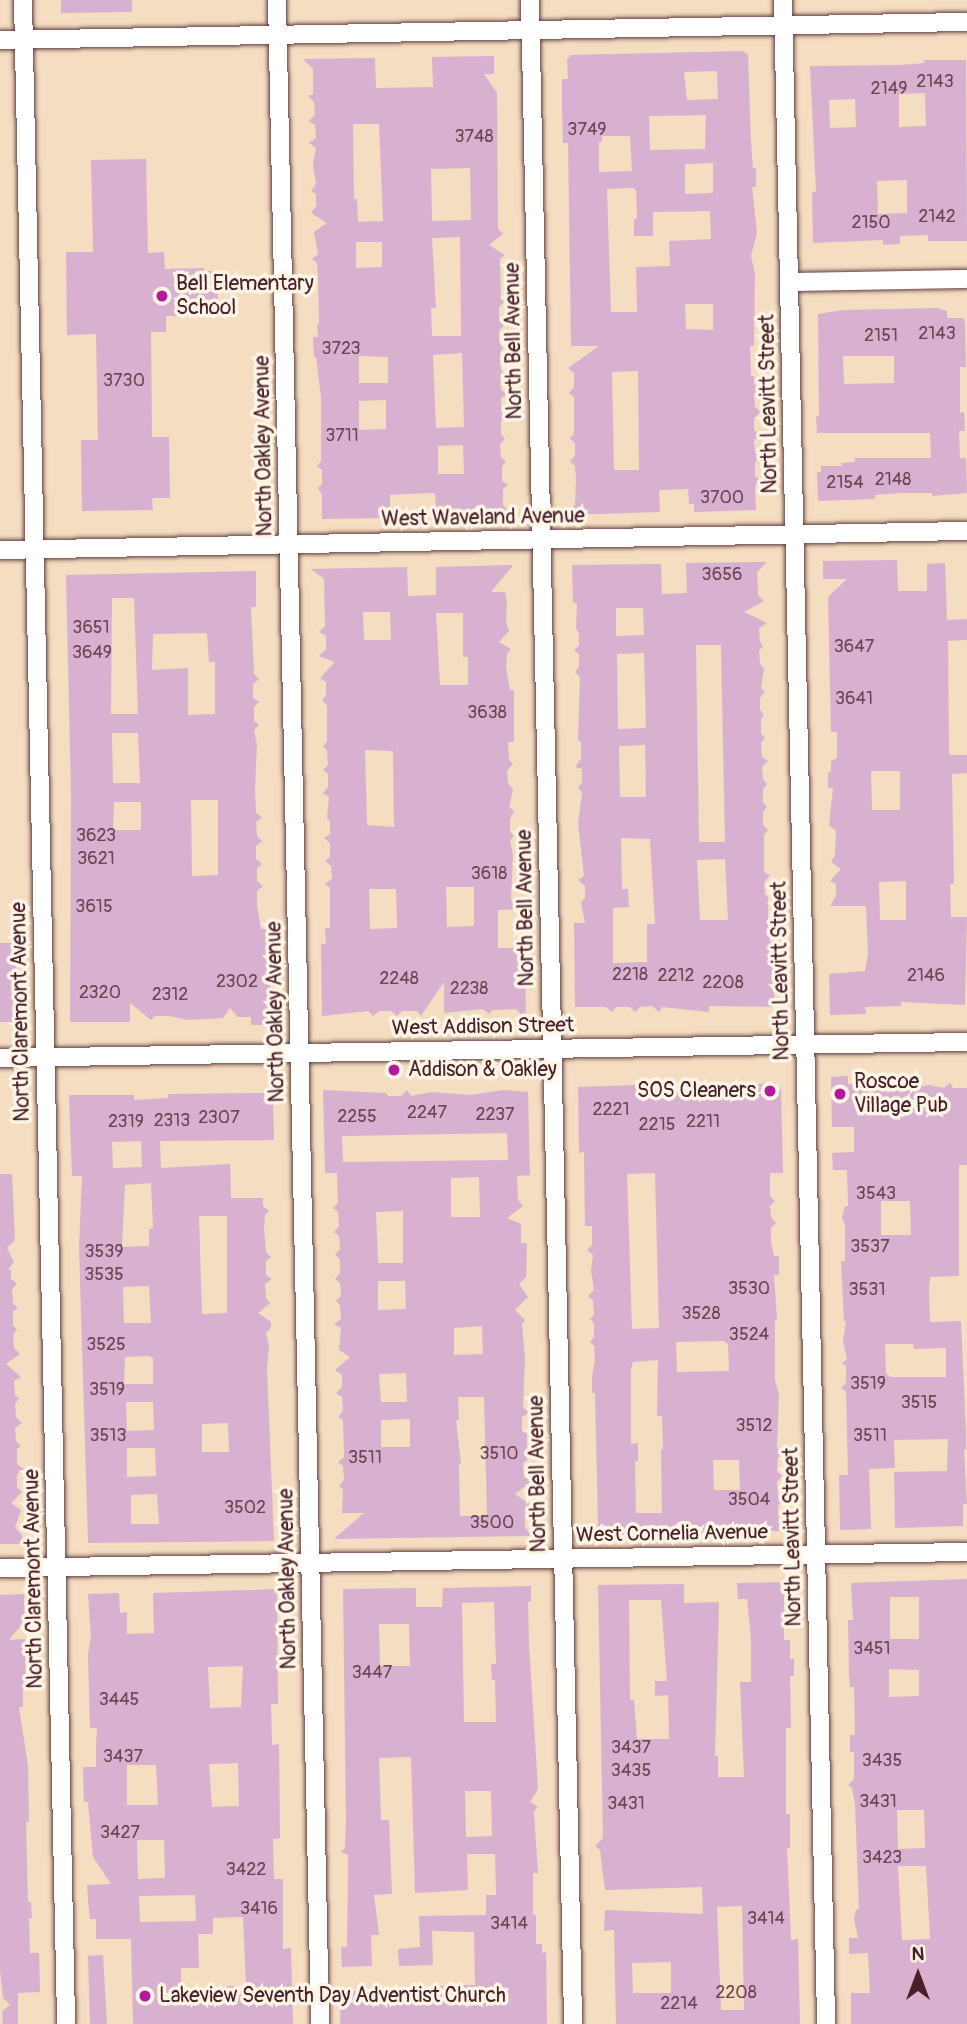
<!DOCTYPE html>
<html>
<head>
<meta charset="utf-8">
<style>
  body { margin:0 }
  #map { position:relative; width:967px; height:2024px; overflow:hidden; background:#f4ddc0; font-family:Pangolin,sans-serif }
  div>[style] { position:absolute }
  .building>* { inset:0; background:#d7b1cf }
  .roads { filter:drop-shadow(0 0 2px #643c41) drop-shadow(0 0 2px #643c41) }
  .minor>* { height:18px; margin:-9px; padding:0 9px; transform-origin:9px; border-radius:9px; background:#fff }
  .dots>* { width:19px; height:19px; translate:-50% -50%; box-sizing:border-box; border:4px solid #fcf5e5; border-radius:50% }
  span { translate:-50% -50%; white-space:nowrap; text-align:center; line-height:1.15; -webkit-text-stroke:7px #fcf5e5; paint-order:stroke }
  .number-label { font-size:18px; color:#6d4454 }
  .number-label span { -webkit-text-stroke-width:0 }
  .poi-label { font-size:21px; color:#4a1f2b }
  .left { translate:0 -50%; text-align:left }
  .right { translate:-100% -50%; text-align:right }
  .street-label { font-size:21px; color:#4a1f2b }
  .north { position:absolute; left:883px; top:1940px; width:70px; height:70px; -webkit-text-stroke:5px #fcf5e5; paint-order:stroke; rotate:0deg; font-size:19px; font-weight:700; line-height:28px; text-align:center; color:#4a1f2b }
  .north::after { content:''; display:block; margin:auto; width:24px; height:32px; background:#4a1f2b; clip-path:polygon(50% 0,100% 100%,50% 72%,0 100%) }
</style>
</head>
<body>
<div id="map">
  <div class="building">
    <i style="clip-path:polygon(61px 0,132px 0,132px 12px,61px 13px)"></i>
    <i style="clip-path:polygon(evenodd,743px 51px,748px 55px,751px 142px,753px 168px,756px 168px,756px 187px,752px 187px,757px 233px,751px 256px,755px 274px,754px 346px,750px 346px,751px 376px,754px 376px,754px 384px,759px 389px,754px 394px,755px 407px,761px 412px,754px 418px,754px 430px,760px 435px,754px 440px,755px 453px,759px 457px,755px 463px,755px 476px,760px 480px,755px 486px,756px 510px,694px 512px,694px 504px,689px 504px,688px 489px,659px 490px,660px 512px,566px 515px,575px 505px,576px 479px,575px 466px,570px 461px,575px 456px,575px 443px,570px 438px,574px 434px,574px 397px,569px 393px,574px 387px,574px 373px,568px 368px,599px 346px,571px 346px,568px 143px,563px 143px,562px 108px,562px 79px,568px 79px,567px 59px,571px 55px,743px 51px,717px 71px,718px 99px,687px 100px,684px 72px,717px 71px,743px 51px,706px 115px,705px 149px,650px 150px,649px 116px,706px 115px,743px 51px,602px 136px,630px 136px,632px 171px,599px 172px,599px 142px,602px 142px,602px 136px,743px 51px,713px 163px,713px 193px,685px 194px,685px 164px,713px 163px,743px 51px,633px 188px,636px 190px,637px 219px,634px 219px,634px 236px,653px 236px,653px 212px,710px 211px,711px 239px,669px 241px,670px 266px,636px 267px,637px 312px,611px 312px,607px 189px,633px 188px,743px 51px,685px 304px,713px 304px,713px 330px,686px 329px,685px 304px,743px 51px,638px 371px,639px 470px,614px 470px,612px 372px,638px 371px)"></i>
    <i style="clip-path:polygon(evenodd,494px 56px,494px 74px,484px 74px,497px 93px,498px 229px,503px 234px,489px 245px,505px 255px,500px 259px,501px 299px,504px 302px,499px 307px,499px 320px,504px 325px,499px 331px,499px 342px,503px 349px,500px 352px,500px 367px,504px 371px,500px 375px,501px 390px,507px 394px,501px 398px,501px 412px,506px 418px,501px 421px,501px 434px,505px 439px,500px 444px,501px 457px,506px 462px,502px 466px,502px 481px,508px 485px,503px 489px,503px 505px,512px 515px,442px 517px,441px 509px,436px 509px,435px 493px,406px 494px,390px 495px,390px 518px,322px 519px,322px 495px,318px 488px,322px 484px,322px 470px,317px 466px,321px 461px,321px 397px,316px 357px,314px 357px,313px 337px,318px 337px,317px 326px,319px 323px,318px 277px,317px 263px,312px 259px,318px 254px,314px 232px,327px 223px,311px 213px,316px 206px,316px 194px,311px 191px,316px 184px,313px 163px,316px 148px,309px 143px,316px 138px,315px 125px,309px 121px,315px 115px,314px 102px,308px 96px,313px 94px,313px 69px,303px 59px,375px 58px,376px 88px,433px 87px,432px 57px,494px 56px,353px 124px,379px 124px,383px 221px,358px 222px,357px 199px,354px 199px,353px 124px,494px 56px,470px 168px,471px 220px,432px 221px,431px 169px,470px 168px,494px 56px,460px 237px,461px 336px,432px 336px,431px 308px,436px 308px,432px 238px,460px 237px,494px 56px,356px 242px,382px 242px,382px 267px,356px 268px,356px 242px,494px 56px,462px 353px,464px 427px,436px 428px,433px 355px,462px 353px,494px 56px,359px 356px,388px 357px,388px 383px,359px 383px,359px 356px,494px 56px,386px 400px,386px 429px,359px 430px,359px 401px,386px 400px,494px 56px,463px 445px,464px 474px,438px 474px,438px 446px,463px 445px)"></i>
    <i style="clip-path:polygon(evenodd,924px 60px,966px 60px,967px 241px,928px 241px,928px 235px,900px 236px,900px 244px,883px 245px,883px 240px,813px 243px,812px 192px,816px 192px,810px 66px,901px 65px,925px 63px,924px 60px,925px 93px,926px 126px,899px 127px,899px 94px,925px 93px,924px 60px,855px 99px,856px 127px,830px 128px,829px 100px,855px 99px,924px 60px,907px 180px,907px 213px,878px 214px,877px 181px,907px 180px)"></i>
    <i style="clip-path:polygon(146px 159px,148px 253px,164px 252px,165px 269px,204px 268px,204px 271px,217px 271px,218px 311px,206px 311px,206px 316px,166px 316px,166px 332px,151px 332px,152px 437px,169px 437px,170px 498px,152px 498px,153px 510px,82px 511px,81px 440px,98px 440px,96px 334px,67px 335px,66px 252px,93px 252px,91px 160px)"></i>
    <i style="clip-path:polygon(evenodd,938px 308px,947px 311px,947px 318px,963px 318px,965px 321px,966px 367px,960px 367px,960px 413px,964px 412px,965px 431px,959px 431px,960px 458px,966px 458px,967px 493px,932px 496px,932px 493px,900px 493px,875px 495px,875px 499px,818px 501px,817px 472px,821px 472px,821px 466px,842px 466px,841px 463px,855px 462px,855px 458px,931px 458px,930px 433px,817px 433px,816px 416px,819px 416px,818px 314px,843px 310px,938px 308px,843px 356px,894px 356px,894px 383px,844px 384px,843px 356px)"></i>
    <i style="clip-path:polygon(evenodd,897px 560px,898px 591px,927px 591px,927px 564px,945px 563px,947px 620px,967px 619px,967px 640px,948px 641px,949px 752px,950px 755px,967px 755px,967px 773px,952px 774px,954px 883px,950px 885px,951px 917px,967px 917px,965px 1005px,901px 1002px,901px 1006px,865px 1007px,866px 1014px,830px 1015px,829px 974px,865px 971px,868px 954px,866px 906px,830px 906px,836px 896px,836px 884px,830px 881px,841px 869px,831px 862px,835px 855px,836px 831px,829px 825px,833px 788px,828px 788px,828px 773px,831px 772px,831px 761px,837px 758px,837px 732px,831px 732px,828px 597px,847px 579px,823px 579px,823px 561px,897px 560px,871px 771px,900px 771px,900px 810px,872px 810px,871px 771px,897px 560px,906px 881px,906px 920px,880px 920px,879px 882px,906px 881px)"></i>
    <i style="clip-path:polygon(evenodd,767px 562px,757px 572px,758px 595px,764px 601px,744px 612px,767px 623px,759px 628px,760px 642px,763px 646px,759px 651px,760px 664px,764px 669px,761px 688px,765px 691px,760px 698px,760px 710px,764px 715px,761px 719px,761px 733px,765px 738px,761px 743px,762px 757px,768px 761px,762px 767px,763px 779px,767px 784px,763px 789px,763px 802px,767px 807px,763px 812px,763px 825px,768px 830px,764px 835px,764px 872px,770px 875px,764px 883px,765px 894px,768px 897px,768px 921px,775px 921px,774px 1007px,709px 1006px,709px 1012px,662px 1007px,659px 1012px,652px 1006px,640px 1007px,635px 1012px,630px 1007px,616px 1007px,612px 1012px,606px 1007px,575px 1007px,574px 923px,585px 923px,581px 902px,585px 898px,585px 886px,578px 880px,584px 876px,578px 823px,582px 793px,578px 787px,582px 783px,582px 769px,575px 767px,581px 759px,581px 741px,578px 741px,580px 677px,575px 672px,579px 667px,579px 654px,574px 650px,579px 646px,579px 634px,576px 628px,577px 603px,573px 603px,572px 565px,661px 564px,662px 594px,687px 593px,686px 563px,767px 562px,616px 608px,643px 608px,644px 635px,616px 636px,616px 608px,767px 562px,696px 645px,721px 645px,725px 842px,699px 842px,696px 645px,767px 562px,644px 653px,646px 728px,618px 729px,617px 654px,644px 653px,767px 562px,645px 745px,646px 797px,620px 797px,619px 746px,645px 745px,767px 562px,621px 838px,650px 839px,655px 924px,647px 924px,647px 962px,613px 963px,613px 908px,629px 907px,628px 889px,622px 889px,621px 838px,767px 562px,725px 859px,728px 920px,700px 920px,697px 860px,725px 859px)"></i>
    <i style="clip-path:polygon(evenodd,513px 565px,491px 592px,505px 592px,507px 602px,506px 622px,509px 631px,499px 642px,511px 649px,507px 654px,506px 668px,510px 690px,514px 690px,514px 742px,508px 742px,509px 760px,513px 764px,507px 771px,508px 783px,513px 789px,509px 807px,514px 811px,510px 819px,510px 831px,514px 836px,510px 840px,513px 855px,511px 900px,520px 909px,498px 910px,498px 948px,525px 948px,526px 1020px,516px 1009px,493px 1010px,489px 1014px,483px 1009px,444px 1013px,444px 982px,421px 1016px,417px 1011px,402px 1011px,397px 1016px,391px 1011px,379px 1011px,373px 1016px,368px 1011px,322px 1016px,321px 944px,326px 944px,325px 928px,330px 928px,330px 888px,325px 884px,332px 879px,331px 866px,325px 861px,330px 857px,330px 843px,324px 838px,330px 834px,330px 821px,327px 818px,329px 797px,323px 793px,328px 787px,328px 774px,323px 770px,328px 765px,327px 750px,323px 747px,327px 741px,327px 705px,322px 700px,326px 695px,326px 682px,320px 678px,335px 662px,319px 656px,326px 649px,326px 636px,319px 632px,325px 626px,324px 579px,311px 569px,407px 567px,408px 596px,436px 595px,436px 567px,513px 565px,363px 612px,390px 612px,391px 640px,364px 640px,363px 612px,513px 565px,436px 613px,463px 613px,463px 657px,468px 657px,468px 685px,440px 685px,436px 613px,513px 565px,365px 750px,393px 751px,394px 827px,367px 825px,365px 750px,513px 565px,446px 887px,474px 887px,474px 926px,447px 927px,446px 887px,513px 565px,369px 889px,396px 889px,397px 928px,370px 929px,369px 889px)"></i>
    <i style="clip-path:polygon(evenodd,256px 571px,256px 607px,251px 607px,254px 674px,259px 679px,253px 684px,253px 698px,259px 702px,254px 707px,254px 721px,259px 725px,254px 730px,257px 745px,255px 789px,256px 813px,262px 817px,256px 822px,257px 836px,262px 841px,256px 846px,256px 859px,262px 864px,257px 868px,257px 881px,263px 886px,257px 891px,257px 905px,261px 929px,269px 929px,272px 1025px,251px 1025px,251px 1017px,238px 1017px,230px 1008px,223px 1018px,188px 1020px,169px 1016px,155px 1016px,151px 1020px,130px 1003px,130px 1022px,70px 1022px,71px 795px,66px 575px,256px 571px,112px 598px,134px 598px,138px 714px,111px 714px,112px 598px,256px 571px,207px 633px,209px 662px,215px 662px,215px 714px,188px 715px,188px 668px,152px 670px,153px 634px,207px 633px,256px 571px,112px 733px,138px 733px,140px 783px,113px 783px,112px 733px,256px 571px,191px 800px,218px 800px,218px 875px,192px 876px,191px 800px,256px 571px,114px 802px,141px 802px,141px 830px,113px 830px,114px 802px)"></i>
    <i style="clip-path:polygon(0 943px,16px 943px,17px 1022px,0 1022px)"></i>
    <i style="clip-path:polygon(evenodd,848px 1076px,848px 1084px,909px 1082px,909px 1088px,929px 1085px,944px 1088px,950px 1083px,953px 1088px,967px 1088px,967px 1165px,959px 1165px,959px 1276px,930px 1277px,929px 1290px,930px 1322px,961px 1321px,966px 1433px,966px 1450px,964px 1450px,967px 1504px,963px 1504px,963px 1526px,895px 1528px,894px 1472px,947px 1471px,948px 1439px,894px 1440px,895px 1468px,869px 1469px,871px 1529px,840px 1530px,839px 1475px,848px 1475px,846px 1391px,841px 1388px,846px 1383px,846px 1366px,842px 1363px,847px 1359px,843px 1341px,846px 1322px,844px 1321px,841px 1261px,845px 1261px,845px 1225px,842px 1217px,845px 1206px,848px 1206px,847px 1170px,833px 1170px,832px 1153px,854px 1152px,854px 1127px,832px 1127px,831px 1077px,848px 1076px,881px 1201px,910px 1201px,911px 1235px,881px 1235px,881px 1201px,848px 1076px,885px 1344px,913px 1344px,914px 1349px,946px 1348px,946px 1377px,891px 1377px,886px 1374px,885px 1344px)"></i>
    <i style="clip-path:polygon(evenodd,776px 1082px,776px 1089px,781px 1089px,783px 1173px,770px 1173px,770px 1196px,775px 1201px,770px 1206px,771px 1217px,776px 1223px,771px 1228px,771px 1242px,774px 1256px,779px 1256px,779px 1275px,774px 1275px,777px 1320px,775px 1320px,775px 1380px,779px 1395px,777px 1448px,783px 1453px,778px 1458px,777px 1471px,782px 1476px,777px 1482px,778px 1496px,784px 1500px,778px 1505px,779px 1531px,588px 1535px,598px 1525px,595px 1393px,592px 1393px,592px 1376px,595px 1360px,594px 1346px,590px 1342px,594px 1337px,594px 1324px,590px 1319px,594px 1315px,593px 1300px,588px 1296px,594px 1290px,591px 1271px,593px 1255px,587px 1250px,592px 1245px,592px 1226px,585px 1226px,584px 1152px,579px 1153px,578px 1087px,638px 1085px,638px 1092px,677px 1091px,682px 1084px,687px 1091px,701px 1091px,706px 1085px,712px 1090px,776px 1082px,655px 1173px,659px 1328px,632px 1329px,627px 1174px,655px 1173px,776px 1082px,724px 1341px,728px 1344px,729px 1371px,677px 1372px,676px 1342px,724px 1341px,776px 1082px,658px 1360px,657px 1416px,662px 1416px,663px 1449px,661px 1449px,662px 1513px,636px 1513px,635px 1461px,638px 1461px,638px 1443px,631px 1444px,631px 1369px,633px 1362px,658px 1360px,776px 1082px,713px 1460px,739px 1460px,740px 1490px,714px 1490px,713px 1460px)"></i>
    <i style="clip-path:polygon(evenodd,323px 1090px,386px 1093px,388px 1096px,401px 1096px,407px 1090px,411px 1096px,432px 1092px,470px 1095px,503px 1090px,528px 1092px,530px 1175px,517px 1176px,518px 1200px,523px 1206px,507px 1218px,521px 1224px,521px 1243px,527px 1243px,526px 1277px,519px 1284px,528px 1297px,515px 1310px,525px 1320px,522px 1324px,525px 1359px,523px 1408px,529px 1413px,522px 1417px,522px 1431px,527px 1434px,527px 1460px,523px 1463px,524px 1477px,532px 1481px,515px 1494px,531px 1505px,525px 1510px,525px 1527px,531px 1536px,334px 1539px,364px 1513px,342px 1513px,343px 1489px,339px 1486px,344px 1480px,343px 1466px,338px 1462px,344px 1457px,343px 1420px,338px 1417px,343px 1411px,342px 1397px,336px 1393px,342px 1387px,342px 1375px,335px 1370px,350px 1357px,339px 1350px,341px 1328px,334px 1324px,341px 1319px,340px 1305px,336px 1301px,341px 1296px,340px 1283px,335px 1279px,340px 1273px,340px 1260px,335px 1254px,340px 1249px,339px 1236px,334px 1232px,339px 1226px,338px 1212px,333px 1208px,338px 1203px,337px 1173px,325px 1173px,323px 1090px,507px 1133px,508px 1160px,343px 1162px,342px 1136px,507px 1133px,323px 1090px,479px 1177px,480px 1217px,451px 1217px,451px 1178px,479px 1177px,323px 1090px,403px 1211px,403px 1263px,378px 1263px,376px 1212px,403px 1211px,323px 1090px,378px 1281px,405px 1281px,406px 1309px,378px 1310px,378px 1281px,323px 1090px,482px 1326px,483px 1354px,454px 1355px,454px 1328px,482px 1326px,323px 1090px,406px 1373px,407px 1402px,381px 1402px,379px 1374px,406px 1373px,323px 1090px,458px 1397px,484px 1397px,487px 1516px,460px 1516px,459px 1464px,461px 1464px,456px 1420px,459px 1420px,458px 1397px,323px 1090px,410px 1419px,410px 1447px,381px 1447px,381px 1420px,410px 1419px)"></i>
    <i style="clip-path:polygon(evenodd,264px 1093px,264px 1098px,273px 1098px,274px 1140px,160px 1141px,161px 1168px,230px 1164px,231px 1198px,263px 1198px,263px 1206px,269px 1211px,265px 1215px,264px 1229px,266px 1252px,271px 1257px,266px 1261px,266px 1275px,272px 1279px,265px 1284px,266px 1298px,270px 1303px,258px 1313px,271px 1322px,271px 1328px,266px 1333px,269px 1346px,267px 1368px,274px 1541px,88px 1543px,79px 1247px,82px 1176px,72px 1176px,69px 1095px,134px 1095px,134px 1100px,168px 1098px,168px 1094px,264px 1093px,141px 1141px,142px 1167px,113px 1168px,112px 1142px,141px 1141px,264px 1093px,151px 1183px,153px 1228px,149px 1229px,149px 1246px,122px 1247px,125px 1185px,151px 1183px,264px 1093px,199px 1216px,227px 1216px,227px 1313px,202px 1314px,199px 1216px,264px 1093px,149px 1286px,151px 1323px,124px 1323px,123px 1287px,149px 1286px,264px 1093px,149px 1356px,153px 1358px,153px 1384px,124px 1384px,125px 1357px,149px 1356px,264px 1093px,126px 1402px,153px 1402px,154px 1430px,127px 1431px,126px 1402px,264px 1093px,228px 1423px,229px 1452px,202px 1452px,202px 1424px,228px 1423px,264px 1093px,127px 1448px,155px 1448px,156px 1476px,127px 1477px,127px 1448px,264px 1093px,157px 1494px,159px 1524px,131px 1524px,131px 1495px,157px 1494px)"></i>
    <i style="clip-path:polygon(0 1174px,12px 1174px,15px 1240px,7px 1248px,14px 1262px,8px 1270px,11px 1270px,11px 1279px,17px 1284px,12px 1289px,13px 1303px,18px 1308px,13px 1311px,13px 1325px,17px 1330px,13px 1334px,14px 1348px,20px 1354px,6px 1364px,21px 1377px,14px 1381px,15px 1395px,19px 1398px,15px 1404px,16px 1417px,22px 1423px,15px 1428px,16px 1441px,21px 1446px,17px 1449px,17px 1464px,24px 1469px,17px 1474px,17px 1488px,22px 1492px,11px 1503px,21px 1510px,15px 1527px,22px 1535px,22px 1544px,0 1544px)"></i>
    <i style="clip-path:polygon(evenodd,967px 1579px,967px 2024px,851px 2024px,851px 1993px,870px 1993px,868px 1953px,849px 1954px,849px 1938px,858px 1938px,854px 1919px,856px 1910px,859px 1909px,855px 1804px,852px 1788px,848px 1785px,854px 1779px,854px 1752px,850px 1752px,850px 1735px,855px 1735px,854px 1687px,850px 1687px,849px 1675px,848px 1620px,853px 1620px,851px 1583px,967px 1579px,890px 1597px,919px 1597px,919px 1639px,890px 1639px,890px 1597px,967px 1579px,889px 1669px,919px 1670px,919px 1696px,889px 1697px,889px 1669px,967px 1579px,897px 1810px,924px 1810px,925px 1848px,898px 1849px,897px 1810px,967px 1579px,898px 1866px,926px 1866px,930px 1939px,902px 1940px,898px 1866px)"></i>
    <i style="clip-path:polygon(evenodd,791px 1582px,792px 1600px,784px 1600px,784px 1640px,790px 1640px,790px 1659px,794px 1659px,794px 1676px,790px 1676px,791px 1728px,786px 1728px,786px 1814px,790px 1814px,790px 1848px,787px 1848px,791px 1940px,798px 1939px,800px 2024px,616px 2024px,614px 1930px,604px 1931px,605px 1910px,703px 1914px,702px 1887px,605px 1890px,600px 1850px,595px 1846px,603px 1838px,598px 1585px,684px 1584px,684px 1603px,719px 1602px,715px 1756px,718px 1756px,718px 1777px,744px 1777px,740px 1682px,751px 1682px,751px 1638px,747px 1599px,738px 1599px,737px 1583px,791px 1582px,629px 1600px,661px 1600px,667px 1681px,655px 1681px,655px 1696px,668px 1695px,669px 1739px,637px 1739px,634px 1700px,630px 1700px,629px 1600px,791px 1582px,742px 1906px,744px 2010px,721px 2010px,717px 1907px,742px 1906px,791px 1582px,671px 1962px,671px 1993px,633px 1993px,632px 1963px,671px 1962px)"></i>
    <i style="clip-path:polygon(evenodd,531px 1586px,531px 1602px,528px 1602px,529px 1644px,538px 1789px,530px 1802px,538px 1807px,534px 1812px,538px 1873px,533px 1873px,533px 1915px,536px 1915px,536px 1944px,542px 1944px,542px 1953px,546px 1952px,547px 2024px,340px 2024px,341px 1991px,436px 1991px,436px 1986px,475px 1985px,474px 1932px,432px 1931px,433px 1965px,399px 1966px,398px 1949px,420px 1947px,419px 1916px,486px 1915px,486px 1895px,496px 1895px,495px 1854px,467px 1854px,468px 1890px,415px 1893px,411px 1757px,379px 1758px,381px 1820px,389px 1820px,392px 1894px,374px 1895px,379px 1935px,371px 1935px,372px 1966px,342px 1967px,341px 1947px,347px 1947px,348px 1879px,348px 1855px,341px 1852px,345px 1848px,346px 1820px,343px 1589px,416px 1588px,416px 1607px,442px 1607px,443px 1588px,531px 1586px,494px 1602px,496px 1664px,491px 1664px,492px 1680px,495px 1680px,496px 1722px,464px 1722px,462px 1603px,494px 1602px,531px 1586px,379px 1624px,409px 1624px,410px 1666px,380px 1666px,379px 1624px,531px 1586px,465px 1791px,491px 1791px,492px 1836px,466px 1837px,465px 1791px)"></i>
    <i style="clip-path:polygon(evenodd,277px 1589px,278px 1704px,271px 1704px,272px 1745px,279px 1744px,280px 1838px,273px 1839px,274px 1879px,283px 1879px,283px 1949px,291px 1948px,293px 2024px,133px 2024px,131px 1939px,96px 1939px,96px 1919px,90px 1919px,88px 1900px,87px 1885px,111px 1884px,93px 1857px,88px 1802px,84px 1802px,83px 1767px,96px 1767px,96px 1744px,97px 1728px,90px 1728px,88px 1654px,91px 1637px,88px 1594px,119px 1593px,120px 1613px,127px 1612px,127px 1634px,154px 1633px,153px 1593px,277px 1589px,243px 1666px,241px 1707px,210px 1708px,208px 1667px,243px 1666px,277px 1589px,238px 1763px,239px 1806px,212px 1807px,209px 1764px,238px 1763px,277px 1589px,127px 1765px,156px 1765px,158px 1805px,127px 1805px,127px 1765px,277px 1589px,137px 1840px,164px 1840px,165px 1878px,138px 1879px,137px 1840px,277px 1589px,195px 1895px,196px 1921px,140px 1922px,139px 1896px,195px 1895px,277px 1589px,243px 1917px,246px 1986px,227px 1986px,227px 1993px,181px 1994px,181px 1968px,199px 1968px,198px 1934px,213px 1934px,213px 1918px,243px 1917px)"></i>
    <i style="clip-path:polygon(24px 1594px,25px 1621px,9px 1640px,25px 1639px,26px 1689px,23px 1689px,23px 1707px,19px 1707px,28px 1766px,29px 1822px,26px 1822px,28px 1902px,31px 1902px,32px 1918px,29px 1918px,30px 1953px,39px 1953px,40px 1992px,18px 1993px,18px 2024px,3px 2024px,2px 2011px,10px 2005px,3px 1998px,0 1970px,0 1595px)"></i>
    <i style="clip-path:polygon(103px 1955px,107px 2024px,90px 2024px,88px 1956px)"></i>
  </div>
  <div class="roads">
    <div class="minor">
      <i style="left:23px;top:0;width:2024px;rotate:88.78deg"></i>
      <i style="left:277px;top:0;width:2024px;rotate:88.78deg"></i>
      <i style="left:530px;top:0;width:2024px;rotate:88.78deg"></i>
      <i style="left:783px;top:0;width:2024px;rotate:88.78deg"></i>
      <i style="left:0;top:40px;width:967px;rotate:-1.07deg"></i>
      <i style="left:789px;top:282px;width:178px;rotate:-1deg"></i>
      <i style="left:0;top:550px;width:967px;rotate:-1.13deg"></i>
      <i style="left:0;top:1058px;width:967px;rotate:-0.95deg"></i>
      <i style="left:0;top:1568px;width:967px;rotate:-0.95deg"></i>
    </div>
  </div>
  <div class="dots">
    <i style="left:162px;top:296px;background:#b5179e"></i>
    <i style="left:394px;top:1070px;background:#b5179e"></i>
    <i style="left:770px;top:1091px;background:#b5179e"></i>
    <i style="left:840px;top:1094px;background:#b5179e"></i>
    <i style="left:145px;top:1996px;background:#b5179e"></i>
  </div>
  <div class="number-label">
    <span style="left:935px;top:82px">2143</span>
    <span style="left:889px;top:89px">2149</span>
    <span style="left:587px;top:130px">3749</span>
    <span style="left:474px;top:137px">3748</span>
    <span style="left:937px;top:217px">2142</span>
    <span style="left:871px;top:223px">2150</span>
    <span style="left:937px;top:334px">2143</span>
    <span style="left:881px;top:336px">2151</span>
    <span style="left:341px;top:349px">3723</span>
    <span style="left:124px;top:381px">3730</span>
    <span style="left:342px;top:436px">3711</span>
    <span style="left:893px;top:480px">2148</span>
    <span style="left:845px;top:483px">2154</span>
    <span style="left:722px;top:498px">3700</span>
    <span style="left:722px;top:575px">3656</span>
    <span style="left:91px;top:628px">3651</span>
    <span style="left:854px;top:647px">3647</span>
    <span style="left:92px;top:653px">3649</span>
    <span style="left:854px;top:699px">3641</span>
    <span style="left:487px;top:713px">3638</span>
    <span style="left:96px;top:836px">3623</span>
    <span style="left:96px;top:859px">3621</span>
    <span style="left:489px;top:874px">3618</span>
    <span style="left:94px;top:907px">3615</span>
    <span style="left:630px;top:975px">2218</span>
    <span style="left:676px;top:976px">2212</span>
    <span style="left:926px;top:976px">2146</span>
    <span style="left:399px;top:979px">2248</span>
    <span style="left:237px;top:982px">2302</span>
    <span style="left:723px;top:983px">2208</span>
    <span style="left:469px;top:989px">2238</span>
    <span style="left:100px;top:993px">2320</span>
    <span style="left:170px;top:995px">2312</span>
    <span style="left:611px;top:1110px">2221</span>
    <span style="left:427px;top:1113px">2247</span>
    <span style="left:495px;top:1115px">2237</span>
    <span style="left:357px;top:1117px">2255</span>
    <span style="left:219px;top:1118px">2307</span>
    <span style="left:172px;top:1121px">2313</span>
    <span style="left:126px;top:1122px">2319</span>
    <span style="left:703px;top:1122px">2211</span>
    <span style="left:657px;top:1125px">2215</span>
    <span style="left:876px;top:1194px">3543</span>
    <span style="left:870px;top:1247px">3537</span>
    <span style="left:104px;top:1252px">3539</span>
    <span style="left:104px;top:1275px">3535</span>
    <span style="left:749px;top:1289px">3530</span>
    <span style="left:867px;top:1290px">3531</span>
    <span style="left:701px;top:1314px">3528</span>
    <span style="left:749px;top:1335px">3524</span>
    <span style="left:106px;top:1345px">3525</span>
    <span style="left:868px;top:1384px">3519</span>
    <span style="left:107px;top:1390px">3519</span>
    <span style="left:919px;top:1403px">3515</span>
    <span style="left:754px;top:1426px">3512</span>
    <span style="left:108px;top:1436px">3513</span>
    <span style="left:870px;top:1436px">3511</span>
    <span style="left:499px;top:1454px">3510</span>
    <span style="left:365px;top:1458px">3511</span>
    <span style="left:749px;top:1500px">3504</span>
    <span style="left:245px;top:1508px">3502</span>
    <span style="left:492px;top:1523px">3500</span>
    <span style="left:872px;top:1649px">3451</span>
    <span style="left:372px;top:1673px">3447</span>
    <span style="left:119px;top:1700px">3445</span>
    <span style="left:631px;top:1748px">3437</span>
    <span style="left:123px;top:1757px">3437</span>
    <span style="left:882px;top:1761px">3435</span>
    <span style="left:631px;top:1771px">3435</span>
    <span style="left:878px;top:1802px">3431</span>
    <span style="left:626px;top:1804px">3431</span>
    <span style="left:120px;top:1833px">3427</span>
    <span style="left:882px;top:1858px">3423</span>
    <span style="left:246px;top:1870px">3422</span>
    <span style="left:259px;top:1909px">3416</span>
    <span style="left:766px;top:1919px">3414</span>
    <span style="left:509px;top:1924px">3414</span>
    <span style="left:736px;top:1993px">2208</span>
    <span style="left:679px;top:2004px">2214</span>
  </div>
  <div class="poi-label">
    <span class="left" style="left:176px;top:296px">Bell Elementary<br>School</span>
    <span class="left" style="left:408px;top:1070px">Addison &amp; Oakley</span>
    <span class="left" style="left:854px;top:1094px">Roscoe<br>Village Pub</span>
    <span class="right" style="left:756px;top:1091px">SOS Cleaners</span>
    <span class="left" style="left:159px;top:1996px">Lakeview Seventh Day Adventist Church</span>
  </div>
  <div class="street-label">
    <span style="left:514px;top:341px;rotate:-91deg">North Bell Avenue</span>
    <span style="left:769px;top:404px;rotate:-91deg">North Leavitt Street</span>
    <span style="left:264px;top:446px;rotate:-91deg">North Oakley Avenue</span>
    <span style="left:483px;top:518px;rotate:-1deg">West Waveland Avenue</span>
    <span style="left:526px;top:908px;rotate:-91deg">North Bell Avenue</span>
    <span style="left:781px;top:971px;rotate:-91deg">North Leavitt Street</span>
    <span style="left:21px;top:1012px;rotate:-91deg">North Claremont Avenue</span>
    <span style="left:276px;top:1012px;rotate:-91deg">North Oakley Avenue</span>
    <span style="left:483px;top:1027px;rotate:-1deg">West Addison Street</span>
    <span style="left:538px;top:1474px;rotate:-91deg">North Bell Avenue</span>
    <span style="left:672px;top:1534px;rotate:-1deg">West Cornelia Avenue</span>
    <span style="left:793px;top:1537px;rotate:-91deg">North Leavitt Street</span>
    <span style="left:34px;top:1579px;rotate:-91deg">North Claremont Avenue</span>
    <span style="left:288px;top:1579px;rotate:-91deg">North Oakley Avenue</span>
  </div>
  <div class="north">N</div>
</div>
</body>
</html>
